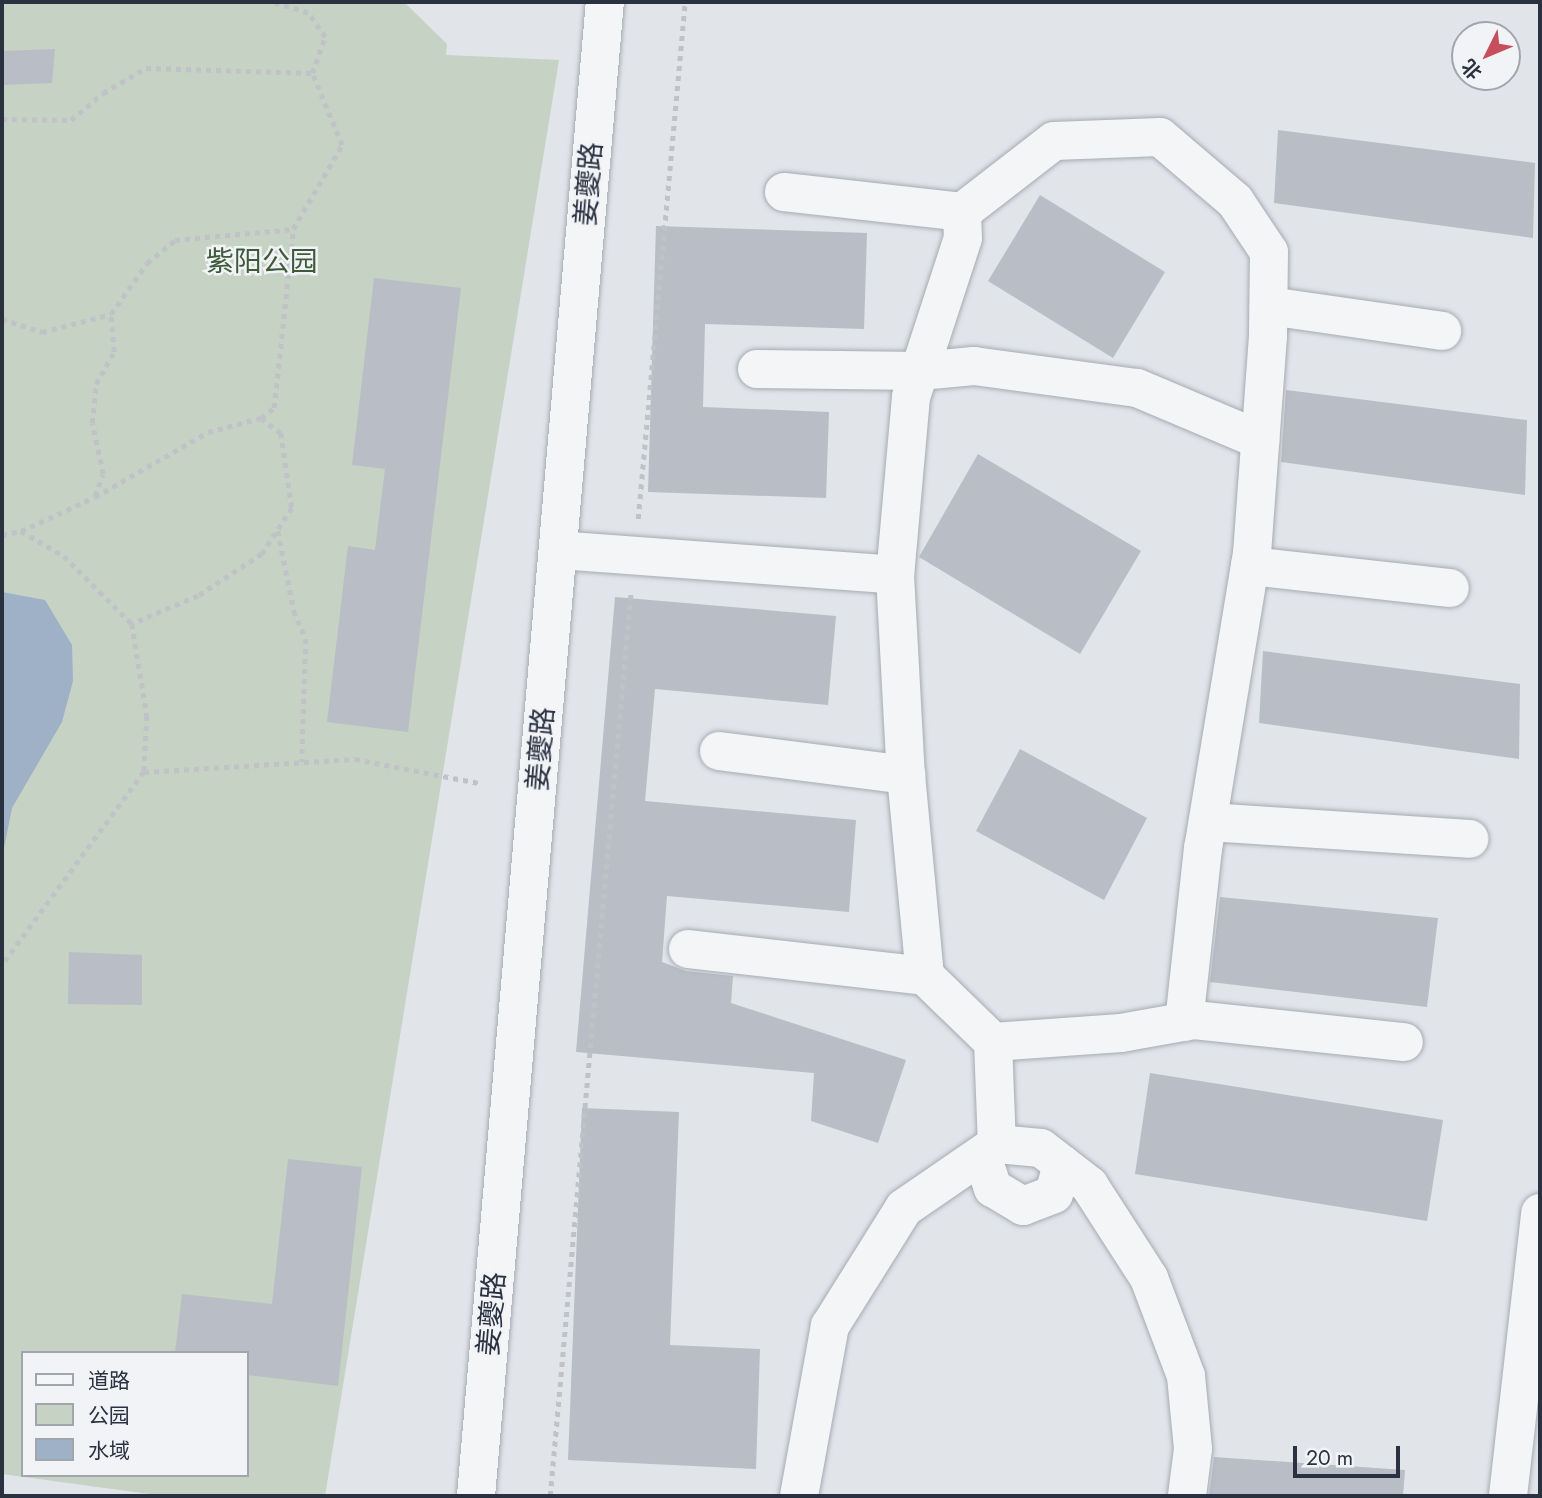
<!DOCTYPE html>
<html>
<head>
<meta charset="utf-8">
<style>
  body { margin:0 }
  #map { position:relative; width:1542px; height:1498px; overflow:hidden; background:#e1e4e9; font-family:Jost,"Noto Sans SC",sans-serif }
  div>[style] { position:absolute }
  .green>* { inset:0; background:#c6d2c3 }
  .water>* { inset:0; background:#9eb1c7 }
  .building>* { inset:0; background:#b9bdc5 }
  .path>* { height:4.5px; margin-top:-2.25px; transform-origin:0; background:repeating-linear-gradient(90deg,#bfc2c7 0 5px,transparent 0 10px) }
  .roads { filter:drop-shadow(0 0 2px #a6abb3) drop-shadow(0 0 2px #a6abb3) }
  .minor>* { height:38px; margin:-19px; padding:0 19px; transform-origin:19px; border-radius:19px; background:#f4f5f7 }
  span { translate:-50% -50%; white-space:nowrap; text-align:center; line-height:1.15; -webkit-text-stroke:5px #f1f3f6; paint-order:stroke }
  .street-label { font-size:28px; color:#2a3140 }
  .park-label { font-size:28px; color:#3e5a39 }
  .frame { position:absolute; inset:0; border:4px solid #2a3140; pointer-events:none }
  .legend { position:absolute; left:21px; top:1351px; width:228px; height:126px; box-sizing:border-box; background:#f1f3f6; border:2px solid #a1a5ad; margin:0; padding:9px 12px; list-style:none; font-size:21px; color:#2a3140 }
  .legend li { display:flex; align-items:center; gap:14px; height:35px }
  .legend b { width:35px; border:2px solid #a1a5ad }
  .north { position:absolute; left:1451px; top:21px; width:70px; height:70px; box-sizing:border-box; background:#f1f3f6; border:2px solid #a1a5ad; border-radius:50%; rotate:227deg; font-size:19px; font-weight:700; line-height:28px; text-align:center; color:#2a3140 }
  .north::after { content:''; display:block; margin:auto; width:24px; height:32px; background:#c64e5d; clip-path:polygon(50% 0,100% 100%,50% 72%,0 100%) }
  .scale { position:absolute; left:1293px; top:1446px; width:107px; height:32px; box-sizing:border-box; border:4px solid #2a3140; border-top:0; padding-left:9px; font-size:21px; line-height:24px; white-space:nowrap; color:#2a3140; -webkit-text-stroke:5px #f1f3f6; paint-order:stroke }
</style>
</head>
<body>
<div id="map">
  <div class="green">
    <i style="clip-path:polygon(evenodd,2px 2px,404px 2px,447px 44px,446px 55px,559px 60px,325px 1496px,164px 1496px,2px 1474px,2px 2px,23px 1353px,247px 1353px,247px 1475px,23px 1475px,23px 1353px)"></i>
  </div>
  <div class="water">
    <i style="clip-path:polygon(2px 592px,45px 600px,72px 645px,73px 681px,62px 722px,12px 808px,2px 858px)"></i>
  </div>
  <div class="building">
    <i style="clip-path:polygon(55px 49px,52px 83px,2px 85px,2px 51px)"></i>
    <i style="clip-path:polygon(1278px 130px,1535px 163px,1533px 238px,1274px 203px)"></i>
    <i style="clip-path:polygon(1040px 195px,1165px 272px,1113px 358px,988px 281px)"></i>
    <i style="clip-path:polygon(656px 226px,867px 233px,864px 329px,705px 324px,703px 407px,829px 412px,826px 498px,648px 492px)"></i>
    <i style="clip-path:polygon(374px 278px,461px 288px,408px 732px,327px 722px,348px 546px,375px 550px,385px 469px,352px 465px)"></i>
    <i style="clip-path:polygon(1286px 390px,1527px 420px,1525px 495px,1281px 462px)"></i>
    <i style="clip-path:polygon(978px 454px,1141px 551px,1080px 654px,919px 557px)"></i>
    <i style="clip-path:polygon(615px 597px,836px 616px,828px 705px,655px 689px,645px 801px,856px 820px,849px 912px,667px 896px,662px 962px,686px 971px,733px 976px,731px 1003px,906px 1060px,878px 1143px,811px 1121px,814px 1073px,576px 1052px)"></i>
    <i style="clip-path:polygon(1263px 651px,1520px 684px,1519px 759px,1259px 723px)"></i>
    <i style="clip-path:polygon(1020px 749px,1147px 818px,1104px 900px,976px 831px)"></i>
    <i style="clip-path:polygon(1220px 897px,1438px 918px,1427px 1007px,1210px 982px)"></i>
    <i style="clip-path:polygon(69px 952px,142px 955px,142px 1005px,68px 1004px)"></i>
    <i style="clip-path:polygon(1150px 1073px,1443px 1120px,1427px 1221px,1135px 1174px)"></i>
    <i style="clip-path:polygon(582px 1108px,679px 1112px,670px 1345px,760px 1349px,756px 1469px,568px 1460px)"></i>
    <i style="clip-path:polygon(288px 1159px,362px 1167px,338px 1386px,247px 1375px,247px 1353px,175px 1353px,182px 1294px,272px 1304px)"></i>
    <i style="clip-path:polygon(1214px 1457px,1405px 1470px,1403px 1496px,1209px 1496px)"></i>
  </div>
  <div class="path">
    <i style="left:2px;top:119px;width:69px;rotate:0.8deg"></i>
    <i style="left:71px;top:120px;width:42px;rotate:-40.2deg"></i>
    <i style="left:103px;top:93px;width:50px;rotate:-30.2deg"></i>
    <i style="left:146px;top:68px;width:166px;rotate:1.7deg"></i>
    <i style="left:2px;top:319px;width:42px;rotate:18deg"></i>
    <i style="left:42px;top:332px;width:71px;rotate:-14.6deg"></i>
    <i style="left:111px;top:314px;width:62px;rotate:-54.8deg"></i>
    <i style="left:147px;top:263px;width:36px;rotate:-39deg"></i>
    <i style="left:175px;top:240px;width:119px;rotate:-5.3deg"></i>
    <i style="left:261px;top:418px;width:16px;rotate:-38deg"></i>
    <i style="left:274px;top:408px;width:180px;rotate:-83.9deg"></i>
    <i style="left:293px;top:229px;width:97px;rotate:-59.7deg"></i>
    <i style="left:342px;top:145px;width:78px;rotate:-112.6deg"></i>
    <i style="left:312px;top:73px;width:38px;rotate:-70deg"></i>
    <i style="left:325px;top:37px;width:29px;rotate:-125deg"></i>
    <i style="left:308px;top:13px;width:39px;rotate:-163deg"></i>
    <i style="left:95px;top:496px;width:23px;rotate:-70deg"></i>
    <i style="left:103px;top:474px;width:52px;rotate:-102.2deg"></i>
    <i style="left:92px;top:423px;width:39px;rotate:-84deg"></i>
    <i style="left:96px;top:384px;width:37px;rotate:-61deg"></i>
    <i style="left:114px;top:352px;width:38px;rotate:-95deg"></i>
    <i style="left:638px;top:519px;width:519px;rotate:-84.81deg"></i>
    <i style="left:21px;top:531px;width:81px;rotate:-24.7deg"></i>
    <i style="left:95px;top:497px;width:130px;rotate:-29.9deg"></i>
    <i style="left:208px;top:432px;width:55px;rotate:-14.8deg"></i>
    <i style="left:261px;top:418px;width:25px;rotate:37deg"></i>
    <i style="left:281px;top:433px;width:76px;rotate:81.7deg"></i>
    <i style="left:292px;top:508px;width:55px;rotate:123.1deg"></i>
    <i style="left:262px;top:554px;width:77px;rotate:146.7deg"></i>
    <i style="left:198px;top:596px;width:72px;rotate:157deg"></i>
    <i style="left:278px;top:531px;width:82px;rotate:78.7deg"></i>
    <i style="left:294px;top:611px;width:30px;rotate:67deg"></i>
    <i style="left:306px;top:639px;width:123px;rotate:91.9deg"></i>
    <i style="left:2px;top:535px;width:19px;rotate:-12deg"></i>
    <i style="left:21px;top:531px;width:50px;rotate:30.2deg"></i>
    <i style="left:64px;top:556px;width:96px;rotate:45deg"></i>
    <i style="left:132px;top:624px;width:93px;rotate:80.7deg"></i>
    <i style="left:147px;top:716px;width:56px;rotate:93.1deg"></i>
    <i style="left:144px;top:772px;width:240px;rotate:126.3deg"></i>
    <i style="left:144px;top:772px;width:211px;rotate:-3.5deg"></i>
    <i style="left:355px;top:759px;width:126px;rotate:11deg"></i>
    <i style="left:550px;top:1496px;width:909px;rotate:-84.89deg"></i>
  </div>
  <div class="roads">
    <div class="minor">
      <i style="left:784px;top:192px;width:179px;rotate:6.4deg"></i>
      <i style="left:962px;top:212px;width:26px;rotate:88deg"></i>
      <i style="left:963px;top:238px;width:167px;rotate:108.1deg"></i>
      <i style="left:911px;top:397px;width:179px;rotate:95.1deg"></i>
      <i style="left:895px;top:575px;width:200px;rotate:86.9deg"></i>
      <i style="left:906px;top:775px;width:202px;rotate:84.6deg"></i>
      <i style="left:925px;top:976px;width:95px;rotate:44.1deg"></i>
      <i style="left:993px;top:1042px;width:102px;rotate:87.8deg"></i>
      <i style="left:962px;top:212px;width:116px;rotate:-37.7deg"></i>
      <i style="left:1054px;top:141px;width:106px;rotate:-2.2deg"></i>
      <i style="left:1160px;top:137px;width:99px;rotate:40.5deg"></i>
      <i style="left:1235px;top:201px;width:61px;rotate:56.3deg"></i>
      <i style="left:1269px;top:252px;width:84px;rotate:90.7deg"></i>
      <i style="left:1268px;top:336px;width:218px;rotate:94.2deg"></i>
      <i style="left:1252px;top:553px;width:299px;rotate:99.4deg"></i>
      <i style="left:1203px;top:848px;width:175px;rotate:96.2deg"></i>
      <i style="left:1269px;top:306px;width:175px;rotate:8.2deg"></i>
      <i style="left:757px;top:369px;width:163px;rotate:0.7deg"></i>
      <i style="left:920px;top:371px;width:54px;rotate:-5.3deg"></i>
      <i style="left:974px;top:366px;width:164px;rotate:7.7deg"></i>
      <i style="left:1137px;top:388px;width:134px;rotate:22.9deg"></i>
      <i style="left:558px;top:550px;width:338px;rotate:4.2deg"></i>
      <i style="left:1250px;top:566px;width:201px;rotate:6.3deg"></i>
      <i style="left:719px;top:751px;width:189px;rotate:7.3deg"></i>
      <i style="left:1208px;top:822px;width:262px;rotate:3.7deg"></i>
      <i style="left:688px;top:949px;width:239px;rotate:6.5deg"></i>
      <i style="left:993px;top:1042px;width:128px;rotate:-4deg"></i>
      <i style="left:1121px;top:1033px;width:74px;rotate:-10.1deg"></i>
      <i style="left:1194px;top:1020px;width:211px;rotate:6deg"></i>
      <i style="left:982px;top:1155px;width:35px;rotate:72deg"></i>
      <i style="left:993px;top:1188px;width:35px;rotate:31deg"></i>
      <i style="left:1023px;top:1206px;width:33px;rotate:-21deg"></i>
      <i style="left:1054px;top:1194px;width:31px;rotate:-75deg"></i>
      <i style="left:476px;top:1496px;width:1500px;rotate:-85.07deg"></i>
      <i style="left:799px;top:1496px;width:173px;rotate:-79.7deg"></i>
      <i style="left:830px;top:1326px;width:139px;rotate:-57.9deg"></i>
      <i style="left:904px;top:1208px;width:113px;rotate:-34.5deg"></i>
      <i style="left:997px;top:1144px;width:44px;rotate:5.2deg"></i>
      <i style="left:1041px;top:1148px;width:61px;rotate:37.6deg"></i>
      <i style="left:1089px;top:1185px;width:111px;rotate:57.2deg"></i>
      <i style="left:1149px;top:1278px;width:105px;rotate:69.3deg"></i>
      <i style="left:1186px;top:1376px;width:73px;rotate:84.5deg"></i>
      <i style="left:1193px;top:1449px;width:47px;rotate:97.3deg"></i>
      <i style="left:1508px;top:1496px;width:285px;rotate:-83.5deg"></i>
    </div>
  </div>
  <div class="street-label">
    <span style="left:589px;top:184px;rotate:-85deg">姜夔路</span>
    <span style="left:541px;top:749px;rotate:-85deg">姜夔路</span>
    <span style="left:492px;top:1314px;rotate:-85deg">姜夔路</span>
  </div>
  <div class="park-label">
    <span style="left:262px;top:262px">紫阳公园</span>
  </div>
  <div class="frame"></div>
  <ul class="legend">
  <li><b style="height:9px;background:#f4f5f7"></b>道路</li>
  <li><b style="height:19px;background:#c6d2c3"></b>公园</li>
  <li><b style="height:19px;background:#9eb1c7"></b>水域</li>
  </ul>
  <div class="north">北</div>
  <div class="scale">20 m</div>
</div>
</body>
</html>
